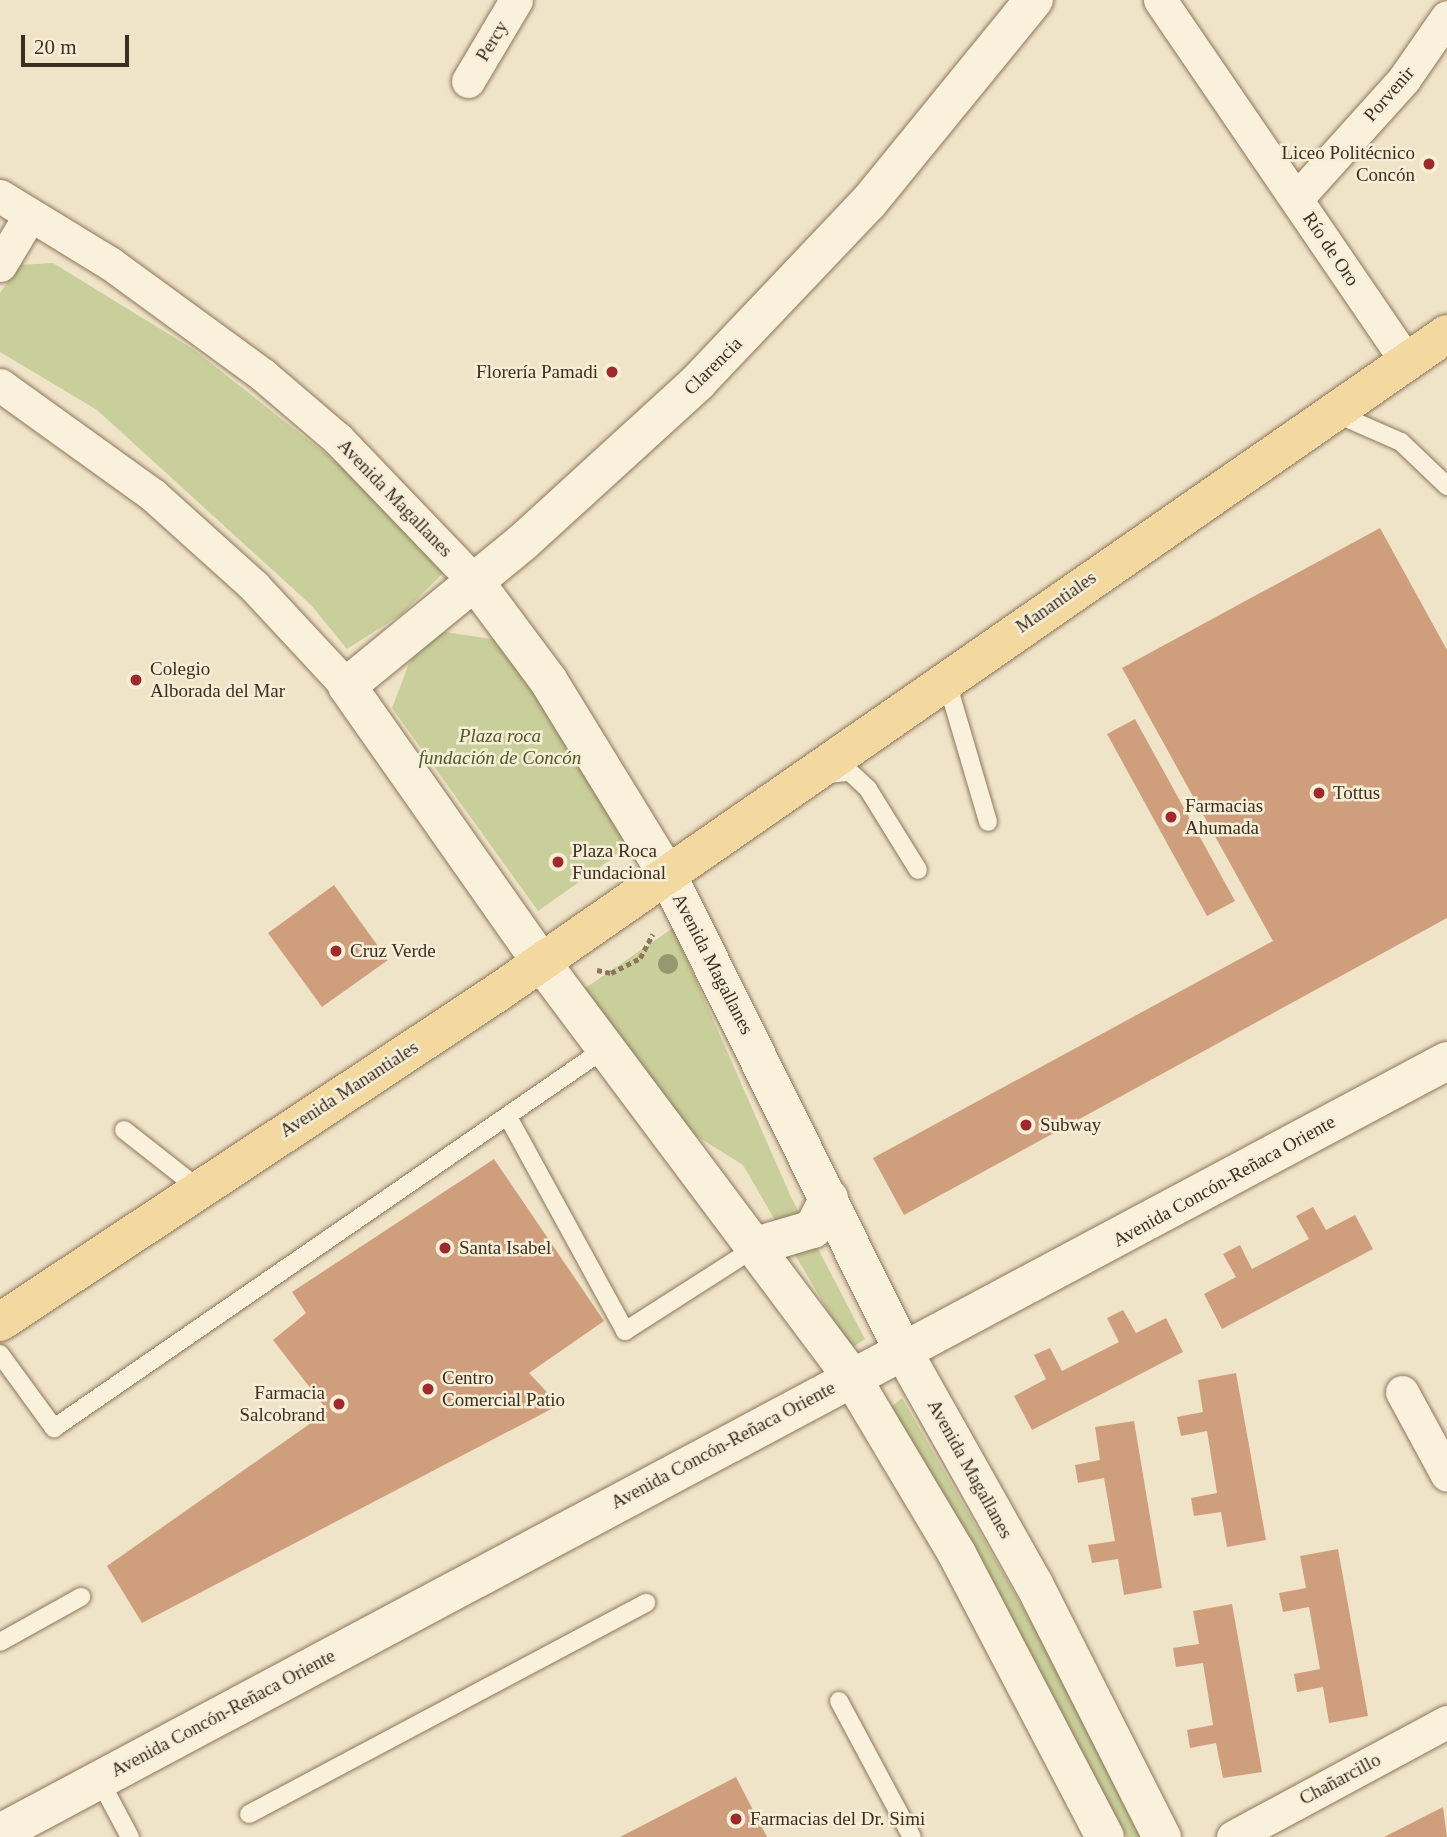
<!DOCTYPE html>
<html>
<head>
<meta charset="utf-8">
<style>
  body { margin:0 }
  #map { position:relative; width:1447px; height:1837px; overflow:hidden; background:#f0e4c8; font-family:Georgia,serif }
  div>[style] { position:absolute }
  .green>* { inset:0; background:#c9cf9b }
  .building>* { inset:0; background:#cf9f7d }
  .path>* { height:4.5px; margin-top:-2.25px; transform-origin:0; background:repeating-linear-gradient(90deg,#8d765c 0 5px,transparent 0 8.5px) }
  .roads { filter:drop-shadow(0 0 2px #8d765c) drop-shadow(0 0 2px #8d765c) }
  .service>* { height:18px; margin:-9px; padding:0 9px; transform-origin:9px; border-radius:9px; background:#faf1dc }
  .minor>* { height:33px; margin:-16.5px; padding:0 16.5px; transform-origin:16.5px; border-radius:16.5px; background:#faf1dc }
  .tertiary>* { height:38px; margin:-19px; padding:0 19px; transform-origin:19px; border-radius:19px; background:#faf1dc }
  .secondary>* { height:38px; margin:-19px; padding:0 19px; transform-origin:19px; border-radius:19px; background:#faf1dc }
  .primary>* { height:38px; margin:-19px; padding:0 19px; transform-origin:19px; border-radius:19px; background:#f3d9a0 }
  .trees>* { width:20px; height:20px; margin:-10px; border-radius:50%; background:#96986f }
  .dots>* { width:19px; height:19px; translate:-50% -50%; box-sizing:border-box; border:4px solid #f7eed8; border-radius:50% }
  span { translate:-50% -50%; white-space:nowrap; text-align:center; line-height:1.15; -webkit-text-stroke:5px #f7eed8; paint-order:stroke }
  .street-label { font-size:19px; color:#3d2e20 }
  .poi-label { font-size:19px; color:#3d2e20 }
  .right { translate:-100% -50%; text-align:right }
  .left { translate:0 -50%; text-align:left }
  .park-label { font-size:19px; color:#4d5a26; font-style:italic }
  .scale { position:absolute; left:21px; top:35px; width:108px; height:32px; box-sizing:border-box; border:4px solid #3d2e20; border-top:0; padding-left:9px; font-size:21px; line-height:24px; white-space:nowrap; color:#3d2e20; -webkit-text-stroke:5px #f7eed8; paint-order:stroke }
</style>
</head>
<body>
<div id="map">
  <div class="green">
    <i style="clip-path:polygon(53px 263px,193px 349px,364px 484px,446px 570px,402px 614px,347px 649px,311px 605px,97px 410px,0 352px,0 293px,19px 265px)"></i>
    <i style="clip-path:polygon(439px 631px,504px 641px,631px 845px,538px 911px,392px 708px,410px 661px)"></i>
    <i style="clip-path:polygon(673px 928px,791px 1197px,865px 1339px,850px 1349px,743px 1165px,682px 1127px,584px 989px)"></i>
    <i style="clip-path:polygon(902px 1398px,1040px 1637px,1145px 1837px,1127px 1837px,889px 1409px)"></i>
  </div>
  <div class="building">
    <i style="clip-path:polygon(1380px 528px,1447px 650px,1447px 918px,904px 1215px,873px 1158px,1273px 941px,1122px 668px)"></i>
    <i style="clip-path:polygon(1135px 719px,1235px 901px,1207px 916px,1107px 734px)"></i>
    <i style="clip-path:polygon(334px 885px,388px 960px,322px 1007px,268px 933px)"></i>
    <i style="clip-path:polygon(494px 1159px,604px 1321px,529px 1373px,559px 1405px,142px 1623px,107px 1566px,328px 1411px,273px 1340px,306px 1313px,292px 1292px)"></i>
    <i style="clip-path:polygon(1313px 1207px,1326px 1230px,1355px 1215px,1373px 1249px,1222px 1329px,1204px 1294px,1236px 1277px,1223px 1254px,1240px 1245px,1252px 1269px,1309px 1239px,1296px 1216px)"></i>
    <i style="clip-path:polygon(1123px 1310px,1136px 1333px,1166px 1318px,1183px 1352px,1032px 1430px,1014px 1396px,1046px 1379px,1034px 1355px,1050px 1348px,1062px 1371px,1119px 1342px,1107px 1318px)"></i>
    <i style="clip-path:polygon(1236px 1373px,1266px 1540px,1227px 1547px,1221px 1512px,1194px 1516px,1191px 1498px,1217px 1493px,1207px 1431px,1181px 1436px,1177px 1417px,1203px 1412px,1198px 1380px)"></i>
    <i style="clip-path:polygon(1134px 1421px,1162px 1588px,1124px 1595px,1118px 1559px,1092px 1563px,1088px 1545px,1115px 1541px,1104px 1478px,1078px 1483px,1075px 1465px,1100px 1460px,1095px 1427px)"></i>
    <i style="clip-path:polygon(1338px 1549px,1368px 1716px,1329px 1723px,1323px 1687px,1297px 1692px,1294px 1674px,1320px 1669px,1309px 1607px,1283px 1612px,1279px 1593px,1306px 1588px,1300px 1556px)"></i>
    <i style="clip-path:polygon(1232px 1604px,1262px 1772px,1223px 1778px,1216px 1743px,1190px 1748px,1187px 1730px,1213px 1725px,1203px 1663px,1176px 1667px,1173px 1648px,1199px 1644px,1193px 1611px)"></i>
    <i style="clip-path:polygon(736px 1777px,767px 1837px,620px 1837px)"></i>
    <i style="clip-path:polygon(1443px 1807px,1447px 1837px,1384px 1837px)"></i>
  </div>
  <div class="path">
    <i style="left:597px;top:970px;width:14px;rotate:12deg"></i>
    <i style="left:611px;top:973px;width:33px;rotate:-27deg"></i>
    <i style="left:640px;top:958px;width:27px;rotate:-62deg"></i>
  </div>
  <div class="roads">
    <div class="service">
      <i style="left:1335px;top:413px;width:72px;rotate:23.7deg"></i>
      <i style="left:1401px;top:442px;width:64px;rotate:43.7deg"></i>
      <i style="left:946px;top:679px;width:149px;rotate:73.6deg"></i>
      <i style="left:826px;top:774px;width:24px;rotate:-5deg"></i>
      <i style="left:850px;top:772px;width:25px;rotate:43deg"></i>
      <i style="left:868px;top:789px;width:95px;rotate:58.3deg"></i>
      <i style="left:508px;top:1117px;width:244px;rotate:61.3deg"></i>
      <i style="left:625px;top:1331px;width:158px;rotate:-32.6deg"></i>
      <i style="left:124px;top:1130px;width:94px;rotate:38.1deg"></i>
      <i style="left:0;top:1354px;width:92px;rotate:53.9deg"></i>
      <i style="left:54px;top:1428px;width:667px;rotate:-34.55deg"></i>
      <i style="left:0;top:1642px;width:93px;rotate:-29.1deg"></i>
      <i style="left:839px;top:1701px;width:154px;rotate:61.8deg"></i>
      <i style="left:99px;top:1779px;width:66px;rotate:61.9deg"></i>
      <i style="left:249px;top:1814px;width:450px;rotate:-28deg"></i>
    </div>
    <div class="minor">
      <i style="left:1160px;top:0;width:437px;rotate:55.7deg"></i>
      <i style="left:468px;top:81px;width:94px;rotate:-59.3deg"></i>
      <i style="left:0;top:196px;width:130px;rotate:31.5deg"></i>
      <i style="left:111px;top:264px;width:188px;rotate:36.1deg"></i>
      <i style="left:263px;top:375px;width:99px;rotate:40.5deg"></i>
      <i style="left:338px;top:439px;width:198px;rotate:46.2deg"></i>
      <i style="left:1297px;top:198px;width:160px;rotate:-48deg"></i>
      <i style="left:1404px;top:79px;width:75px;rotate:-55.3deg"></i>
      <i style="left:0;top:265px;width:58px;rotate:-59deg"></i>
      <i style="left:0;top:385px;width:188px;rotate:35.7deg"></i>
      <i style="left:153px;top:495px;width:136px;rotate:42deg"></i>
      <i style="left:254px;top:586px;width:137px;rotate:47.1deg"></i>
      <i style="left:1402px;top:1392px;width:94px;rotate:61.5deg"></i>
      <i style="left:1233px;top:1837px;width:243px;rotate:-28.3deg"></i>
    </div>
    <div class="tertiary">
      <i style="left:475px;top:582px;width:122px;rotate:53.3deg"></i>
      <i style="left:548px;top:680px;width:228px;rotate:58.5deg"></i>
      <i style="left:541px;top:962px;width:337px;rotate:-125.1deg"></i>
      <i style="left:347px;top:686px;width:227px;rotate:-39.3deg"></i>
      <i style="left:523px;top:542px;width:237px;rotate:-42.4deg"></i>
      <i style="left:698px;top:382px;width:248px;rotate:-46.5deg"></i>
      <i style="left:869px;top:202px;width:261px;rotate:-50.8deg"></i>
      <i style="left:0;top:1833px;width:1640px;rotate:-28.08deg"></i>
    </div>
    <div class="secondary">
      <i style="left:667px;top:874px;width:532px;rotate:63.68deg"></i>
      <i style="left:903px;top:1351px;width:267px;rotate:60.7deg"></i>
      <i style="left:1034px;top:1584px;width:284px;rotate:63.2deg"></i>
      <i style="left:541px;top:962px;width:517px;rotate:53.17deg"></i>
      <i style="left:851px;top:1376px;width:207px;rotate:59.2deg"></i>
      <i style="left:957px;top:1554px;width:319px;rotate:62.4deg"></i>
      <i style="left:759px;top:1245px;width:56px;rotate:-16.5deg"></i>
      <i style="left:813px;top:1229px;width:35px;rotate:-63deg"></i>
    </div>
    <div class="primary">
      <i style="left:0;top:1322px;width:596px;rotate:-33.5deg"></i>
      <i style="left:497px;top:993px;width:1156px;rotate:-34.75deg"></i>
    </div>
  </div>
  <div class="trees">
    <i style="left:668px;top:964px"></i>
  </div>
  <div class="dots">
    <i style="left:1429px;top:164px;background:#9e2a2b"></i>
    <i style="left:612px;top:372px;background:#9e2a2b"></i>
    <i style="left:136px;top:680px;background:#9e2a2b"></i>
    <i style="left:1319px;top:793px;background:#9e2a2b"></i>
    <i style="left:1171px;top:817px;background:#9e2a2b"></i>
    <i style="left:558px;top:862px;background:#9e2a2b"></i>
    <i style="left:336px;top:951px;background:#9e2a2b"></i>
    <i style="left:1026px;top:1125px;background:#9e2a2b"></i>
    <i style="left:445px;top:1248px;background:#9e2a2b"></i>
    <i style="left:428px;top:1389px;background:#9e2a2b"></i>
    <i style="left:339px;top:1404px;background:#9e2a2b"></i>
    <i style="left:736px;top:1819px;background:#9e2a2b"></i>
  </div>
  <div class="street-label">
    <span style="left:492px;top:41px;rotate:-59deg">Percy</span>
    <span style="left:1389px;top:94px;rotate:-49deg">Porvenir</span>
    <span style="left:1331px;top:249px;rotate:56deg">Río de Oro</span>
    <span style="left:713px;top:366px;rotate:-45deg">Clarencia</span>
    <span style="left:395px;top:498px;rotate:46deg">Avenida Magallanes</span>
    <span style="left:1056px;top:602px;rotate:-35deg">Manantiales</span>
    <span style="left:713px;top:964px;rotate:63deg">Avenida Magallanes</span>
    <span style="left:349px;top:1089px;rotate:-33deg">Avenida Manantiales</span>
    <span style="left:1224px;top:1181px;rotate:-29deg">Avenida Concón-Reñaca Oriente</span>
    <span style="left:723px;top:1445px;rotate:-28deg">Avenida Concón-Reñaca Oriente</span>
    <span style="left:970px;top:1469px;rotate:61deg">Avenida Magallanes</span>
    <span style="left:223px;top:1713px;rotate:-28deg">Avenida Concón-Reñaca Oriente</span>
    <span style="left:1340px;top:1779px;rotate:-28deg">Chañarcillo</span>
  </div>
  <div class="poi-label">
    <span class="right" style="left:1415px;top:164px">Liceo Politécnico<br>Concón</span>
    <span class="right" style="left:598px;top:372px">Florería Pamadi</span>
    <span class="left" style="left:150px;top:680px">Colegio<br>Alborada del Mar</span>
    <span class="left" style="left:1333px;top:793px">Tottus</span>
    <span class="left" style="left:1185px;top:817px">Farmacias<br>Ahumada</span>
    <span class="left" style="left:572px;top:862px">Plaza Roca<br>Fundacional</span>
    <span class="left" style="left:350px;top:951px">Cruz Verde</span>
    <span class="left" style="left:1040px;top:1125px">Subway</span>
    <span class="left" style="left:459px;top:1248px">Santa Isabel</span>
    <span class="left" style="left:442px;top:1389px">Centro<br>Comercial Patio</span>
    <span class="right" style="left:325px;top:1404px">Farmacia<br>Salcobrand</span>
    <span class="left" style="left:750px;top:1819px">Farmacias del Dr. Simi</span>
  </div>
  <div class="park-label">
    <span style="left:500px;top:747px">Plaza roca<br>fundación de Concón</span>
  </div>
  <div class="scale">20 m</div>
</div>
</body>
</html>
